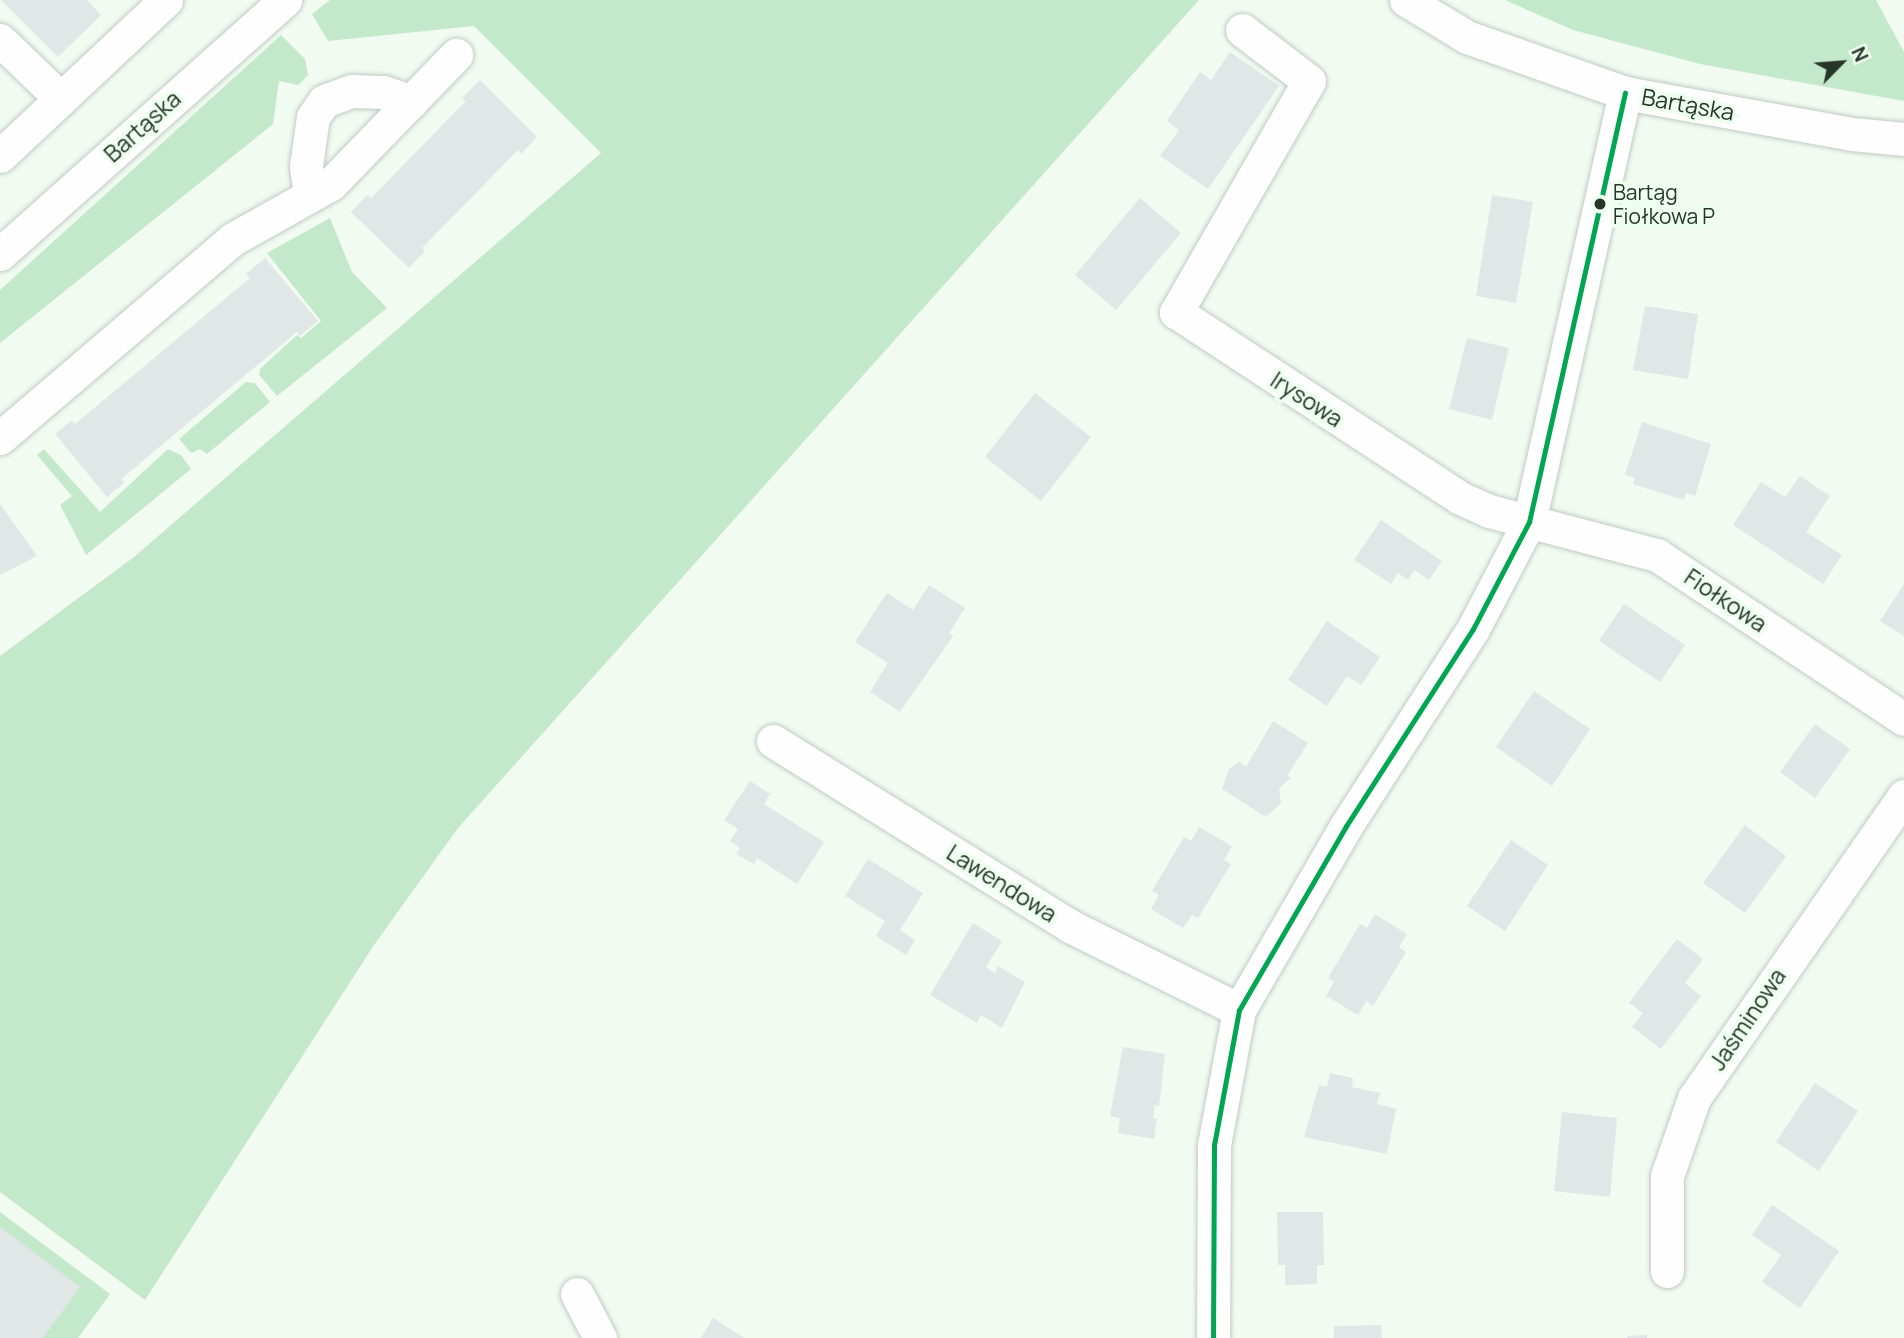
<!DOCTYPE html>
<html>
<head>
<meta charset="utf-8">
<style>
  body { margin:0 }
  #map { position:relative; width:1904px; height:1338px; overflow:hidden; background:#f1fbf2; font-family:Manrope,sans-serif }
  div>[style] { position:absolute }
  .green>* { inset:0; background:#c4e9ca }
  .building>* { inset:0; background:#e1e6e6 }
  .roads { filter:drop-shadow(0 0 2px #c1cbc3) drop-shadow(0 0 2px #c1cbc3) }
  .minor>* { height:33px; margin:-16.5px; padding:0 16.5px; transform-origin:16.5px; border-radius:16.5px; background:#fdfefd }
  .bus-1>* { height:5px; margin:-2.5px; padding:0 2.5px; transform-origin:2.5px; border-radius:2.5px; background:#00a651 }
  .dots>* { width:19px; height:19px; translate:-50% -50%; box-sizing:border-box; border:4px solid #edffef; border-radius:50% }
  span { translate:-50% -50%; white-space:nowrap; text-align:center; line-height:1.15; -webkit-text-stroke:7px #edffef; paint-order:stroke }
  .bus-label { font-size:21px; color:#29352b }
  .left { translate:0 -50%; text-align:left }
  .street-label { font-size:23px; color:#29352b }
  .north { position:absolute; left:1806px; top:28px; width:70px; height:70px; -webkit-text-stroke:5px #edffef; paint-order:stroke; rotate:65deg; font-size:19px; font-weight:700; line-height:28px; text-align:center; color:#29352b }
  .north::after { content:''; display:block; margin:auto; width:24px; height:32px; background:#29352b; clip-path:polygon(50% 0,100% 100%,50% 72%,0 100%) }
</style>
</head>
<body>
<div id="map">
  <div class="green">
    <i style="clip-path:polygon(330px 0,1199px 0,458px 828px,374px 945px,145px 1300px,0 1192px,0 656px,134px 557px,601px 153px,474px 26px,328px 41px,312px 14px)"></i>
    <i style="clip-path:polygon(1505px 0,1876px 0,1904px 52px,1904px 101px,1700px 64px,1573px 30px)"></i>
    <i style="clip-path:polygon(281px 35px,305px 59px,308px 75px,298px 85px,279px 81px,273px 124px,0 343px,0 290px)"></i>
    <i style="clip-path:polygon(330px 218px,352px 272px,387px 308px,277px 396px,259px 375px,260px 369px,297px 335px,301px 338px,321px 321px,267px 253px)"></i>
    <i style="clip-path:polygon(246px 382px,255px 383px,270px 402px,207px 454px,200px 449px,191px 453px,179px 439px)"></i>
    <i style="clip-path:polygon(44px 449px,100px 512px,168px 449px,181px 455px,191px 469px,86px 555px,60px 505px,72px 496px,37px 455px)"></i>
    <i style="clip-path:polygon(0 1212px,110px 1294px,78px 1338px,0 1338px)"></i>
  </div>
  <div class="building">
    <i style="clip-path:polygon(1px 0,87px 0,101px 15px,58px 57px)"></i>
    <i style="clip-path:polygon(1230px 52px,1279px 86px,1208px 189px,1160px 156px,1179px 130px,1167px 121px,1200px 72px,1211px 80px)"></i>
    <i style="clip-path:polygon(480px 80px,537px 137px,521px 154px,518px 150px,422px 248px,425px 251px,409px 268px,351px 212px,367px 195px,371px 198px,466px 101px,462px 98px)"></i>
    <i style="clip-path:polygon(1492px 195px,1533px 202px,1516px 303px,1476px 296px)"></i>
    <i style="clip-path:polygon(1140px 198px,1181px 233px,1116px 310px,1075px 275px)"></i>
    <i style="clip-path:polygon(265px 258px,318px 321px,300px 336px,297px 332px,121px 479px,125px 482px,107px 497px,55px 434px,72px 420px,75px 424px,250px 278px,246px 274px)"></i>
    <i style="clip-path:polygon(1645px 306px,1698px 314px,1688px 379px,1633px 370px)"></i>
    <i style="clip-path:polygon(1467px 338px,1509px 348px,1492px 420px,1449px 409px)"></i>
    <i style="clip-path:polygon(1035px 393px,1091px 437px,1041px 501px,985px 457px)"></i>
    <i style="clip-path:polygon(1642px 422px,1711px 444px,1695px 496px,1686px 493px,1684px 500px,1633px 484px,1635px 478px,1625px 475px)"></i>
    <i style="clip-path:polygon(1800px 476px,1830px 496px,1806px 532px,1842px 555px,1823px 584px,1733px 525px,1761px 482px,1785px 497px)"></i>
    <i style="clip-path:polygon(0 504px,37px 556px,0 575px)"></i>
    <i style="clip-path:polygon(1381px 520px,1442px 561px,1429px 580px,1414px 570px,1408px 580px,1398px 573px,1391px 584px,1354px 560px)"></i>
    <i style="clip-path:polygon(1904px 584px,1904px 636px,1880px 621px)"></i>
    <i style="clip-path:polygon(929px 585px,965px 608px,949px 633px,953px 636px,900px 712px,870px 692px,888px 663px,855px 642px,887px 593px,913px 610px)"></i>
    <i style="clip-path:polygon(1624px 604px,1685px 645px,1660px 682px,1599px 641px)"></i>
    <i style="clip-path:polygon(1327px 621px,1380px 657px,1361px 685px,1347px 676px,1327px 706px,1288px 680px)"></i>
    <i style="clip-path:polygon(1534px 691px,1590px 729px,1552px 786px,1496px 747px)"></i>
    <i style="clip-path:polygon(1273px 721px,1308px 743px,1287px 776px,1291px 778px,1279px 788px,1281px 803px,1266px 817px,1222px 789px,1229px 769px,1239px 762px,1246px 767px)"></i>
    <i style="clip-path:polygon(1815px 724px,1850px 749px,1815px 798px,1780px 772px)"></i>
    <i style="clip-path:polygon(750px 781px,770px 794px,764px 804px,824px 842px,797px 884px,757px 858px,754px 864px,736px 854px,740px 848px,730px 841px,738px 829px,724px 820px)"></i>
    <i style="clip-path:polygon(1745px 825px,1786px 856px,1745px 913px,1703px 883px)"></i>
    <i style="clip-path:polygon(1199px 827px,1232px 846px,1224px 860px,1231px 864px,1198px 918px,1192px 915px,1183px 928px,1151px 909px,1159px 895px,1152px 891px,1184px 837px,1191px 841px)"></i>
    <i style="clip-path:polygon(1511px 840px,1548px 865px,1505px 931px,1467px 906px)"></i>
    <i style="clip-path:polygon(868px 859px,923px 893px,900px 930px,915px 940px,906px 955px,876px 936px,885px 921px,845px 896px)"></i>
    <i style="clip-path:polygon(1375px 914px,1407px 934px,1399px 947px,1406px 952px,1373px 1006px,1366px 1001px,1358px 1015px,1326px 996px,1334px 982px,1328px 978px,1360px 924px,1367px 928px)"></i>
    <i style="clip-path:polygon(973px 923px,1002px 941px,986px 967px,995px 973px,998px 966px,1025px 982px,1002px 1028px,981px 1015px,977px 1023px,930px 995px)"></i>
    <i style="clip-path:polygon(1677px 939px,1703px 959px,1685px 983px,1701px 996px,1661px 1049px,1632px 1027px,1643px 1013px,1629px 1003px)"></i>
    <i style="clip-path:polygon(1123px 1047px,1165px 1054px,1159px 1106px,1155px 1105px,1153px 1118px,1157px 1118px,1154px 1139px,1118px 1133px,1120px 1118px,1110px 1116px)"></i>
    <i style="clip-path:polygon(1330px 1073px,1353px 1078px,1352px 1087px,1380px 1093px,1377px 1104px,1396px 1109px,1387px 1154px,1304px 1137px,1319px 1085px,1327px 1087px)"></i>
    <i style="clip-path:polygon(1815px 1083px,1858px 1111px,1819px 1171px,1776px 1142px)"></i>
    <i style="clip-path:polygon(1562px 1112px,1617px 1118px,1610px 1197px,1554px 1191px)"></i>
    <i style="clip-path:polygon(1772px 1205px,1839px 1251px,1800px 1308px,1762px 1282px,1781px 1255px,1752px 1235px)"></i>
    <i style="clip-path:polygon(1277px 1212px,1323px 1212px,1324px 1265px,1317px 1265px,1317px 1284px,1285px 1285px,1285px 1265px,1278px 1265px)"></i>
    <i style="clip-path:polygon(0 1227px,80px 1287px,43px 1338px,0 1338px)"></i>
    <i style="clip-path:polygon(713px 1318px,744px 1338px,701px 1338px)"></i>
    <i style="clip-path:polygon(1381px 1325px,1382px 1338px,1334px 1338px,1334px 1326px)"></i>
    <i style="clip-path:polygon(1647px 1335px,1647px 1338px,1627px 1338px,1627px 1336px)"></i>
  </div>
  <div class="roads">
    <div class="minor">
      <i style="left:1406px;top:0;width:71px;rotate:31.2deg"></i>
      <i style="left:1467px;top:37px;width:168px;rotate:19.5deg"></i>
      <i style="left:1625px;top:93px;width:231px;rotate:10.2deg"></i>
      <i style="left:1852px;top:134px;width:52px;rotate:5.5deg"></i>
      <i style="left:1242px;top:30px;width:84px;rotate:37.3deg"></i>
      <i style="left:1309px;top:81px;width:267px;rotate:119.9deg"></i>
      <i style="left:1176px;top:312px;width:339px;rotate:33.2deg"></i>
      <i style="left:1460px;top:498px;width:32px;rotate:24deg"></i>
      <i style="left:1489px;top:511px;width:174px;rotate:14.7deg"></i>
      <i style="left:1657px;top:555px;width:296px;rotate:33.6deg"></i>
      <i style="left:0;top:40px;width:85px;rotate:44deg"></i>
      <i style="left:0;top:156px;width:228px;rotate:-43.2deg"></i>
      <i style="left:310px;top:195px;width:29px;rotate:-98deg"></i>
      <i style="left:306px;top:166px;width:49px;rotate:-81.9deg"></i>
      <i style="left:313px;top:117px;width:19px;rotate:-55deg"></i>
      <i style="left:324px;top:101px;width:30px;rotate:-20deg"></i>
      <i style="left:352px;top:91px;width:32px;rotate:2deg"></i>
      <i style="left:384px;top:92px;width:29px;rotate:20deg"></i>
      <i style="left:0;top:254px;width:382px;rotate:-41.7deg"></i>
      <i style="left:0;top:438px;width:306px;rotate:-40.5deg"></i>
      <i style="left:233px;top:239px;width:112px;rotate:-29.3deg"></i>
      <i style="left:331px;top:184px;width:180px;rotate:-45.9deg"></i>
      <i style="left:773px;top:741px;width:350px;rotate:31.9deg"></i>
      <i style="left:1070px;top:926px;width:189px;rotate:26.4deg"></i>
      <i style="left:1667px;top:1271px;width:95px;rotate:-90deg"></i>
      <i style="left:1667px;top:1176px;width:83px;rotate:-70.9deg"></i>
      <i style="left:1694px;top:1098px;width:368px;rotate:-55.2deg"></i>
      <i style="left:577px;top:1294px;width:50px;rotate:62.4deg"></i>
      <i style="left:1213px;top:1338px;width:193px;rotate:-89.7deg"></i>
      <i style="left:1214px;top:1145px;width:137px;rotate:-79.5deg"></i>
      <i style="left:1239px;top:1010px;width:213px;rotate:-59.8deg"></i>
      <i style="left:1346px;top:826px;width:234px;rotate:-57.2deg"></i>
      <i style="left:1473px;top:629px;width:121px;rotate:-62.4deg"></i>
      <i style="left:1529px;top:522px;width:440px;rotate:-77.4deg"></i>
    </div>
  </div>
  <div class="bus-1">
    <i style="left:1213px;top:1338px;width:193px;rotate:-89.7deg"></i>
    <i style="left:1214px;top:1145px;width:137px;rotate:-79.5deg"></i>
    <i style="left:1239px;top:1010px;width:213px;rotate:-59.8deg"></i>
    <i style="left:1346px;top:826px;width:234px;rotate:-57.2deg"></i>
    <i style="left:1473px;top:629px;width:121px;rotate:-62.4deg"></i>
    <i style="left:1529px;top:522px;width:440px;rotate:-77.4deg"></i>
  </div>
  <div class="dots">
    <i style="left:1600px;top:204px;background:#29352b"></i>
  </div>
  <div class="bus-label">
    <span class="left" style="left:1613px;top:204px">Bartąg<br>Fiołkowa P</span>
  </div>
  <div class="street-label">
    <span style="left:1688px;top:104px;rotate:10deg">Bartąska</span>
    <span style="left:142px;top:126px;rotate:-42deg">Bartąska</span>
    <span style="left:1307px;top:399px;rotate:33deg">Irysowa</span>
    <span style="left:1726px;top:600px;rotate:34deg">Fiołkowa</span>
    <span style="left:1002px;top:883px;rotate:32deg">Lawendowa</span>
    <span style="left:1747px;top:1019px;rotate:-56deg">Jaśminowa</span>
  </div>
  <div class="north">N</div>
</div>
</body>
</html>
